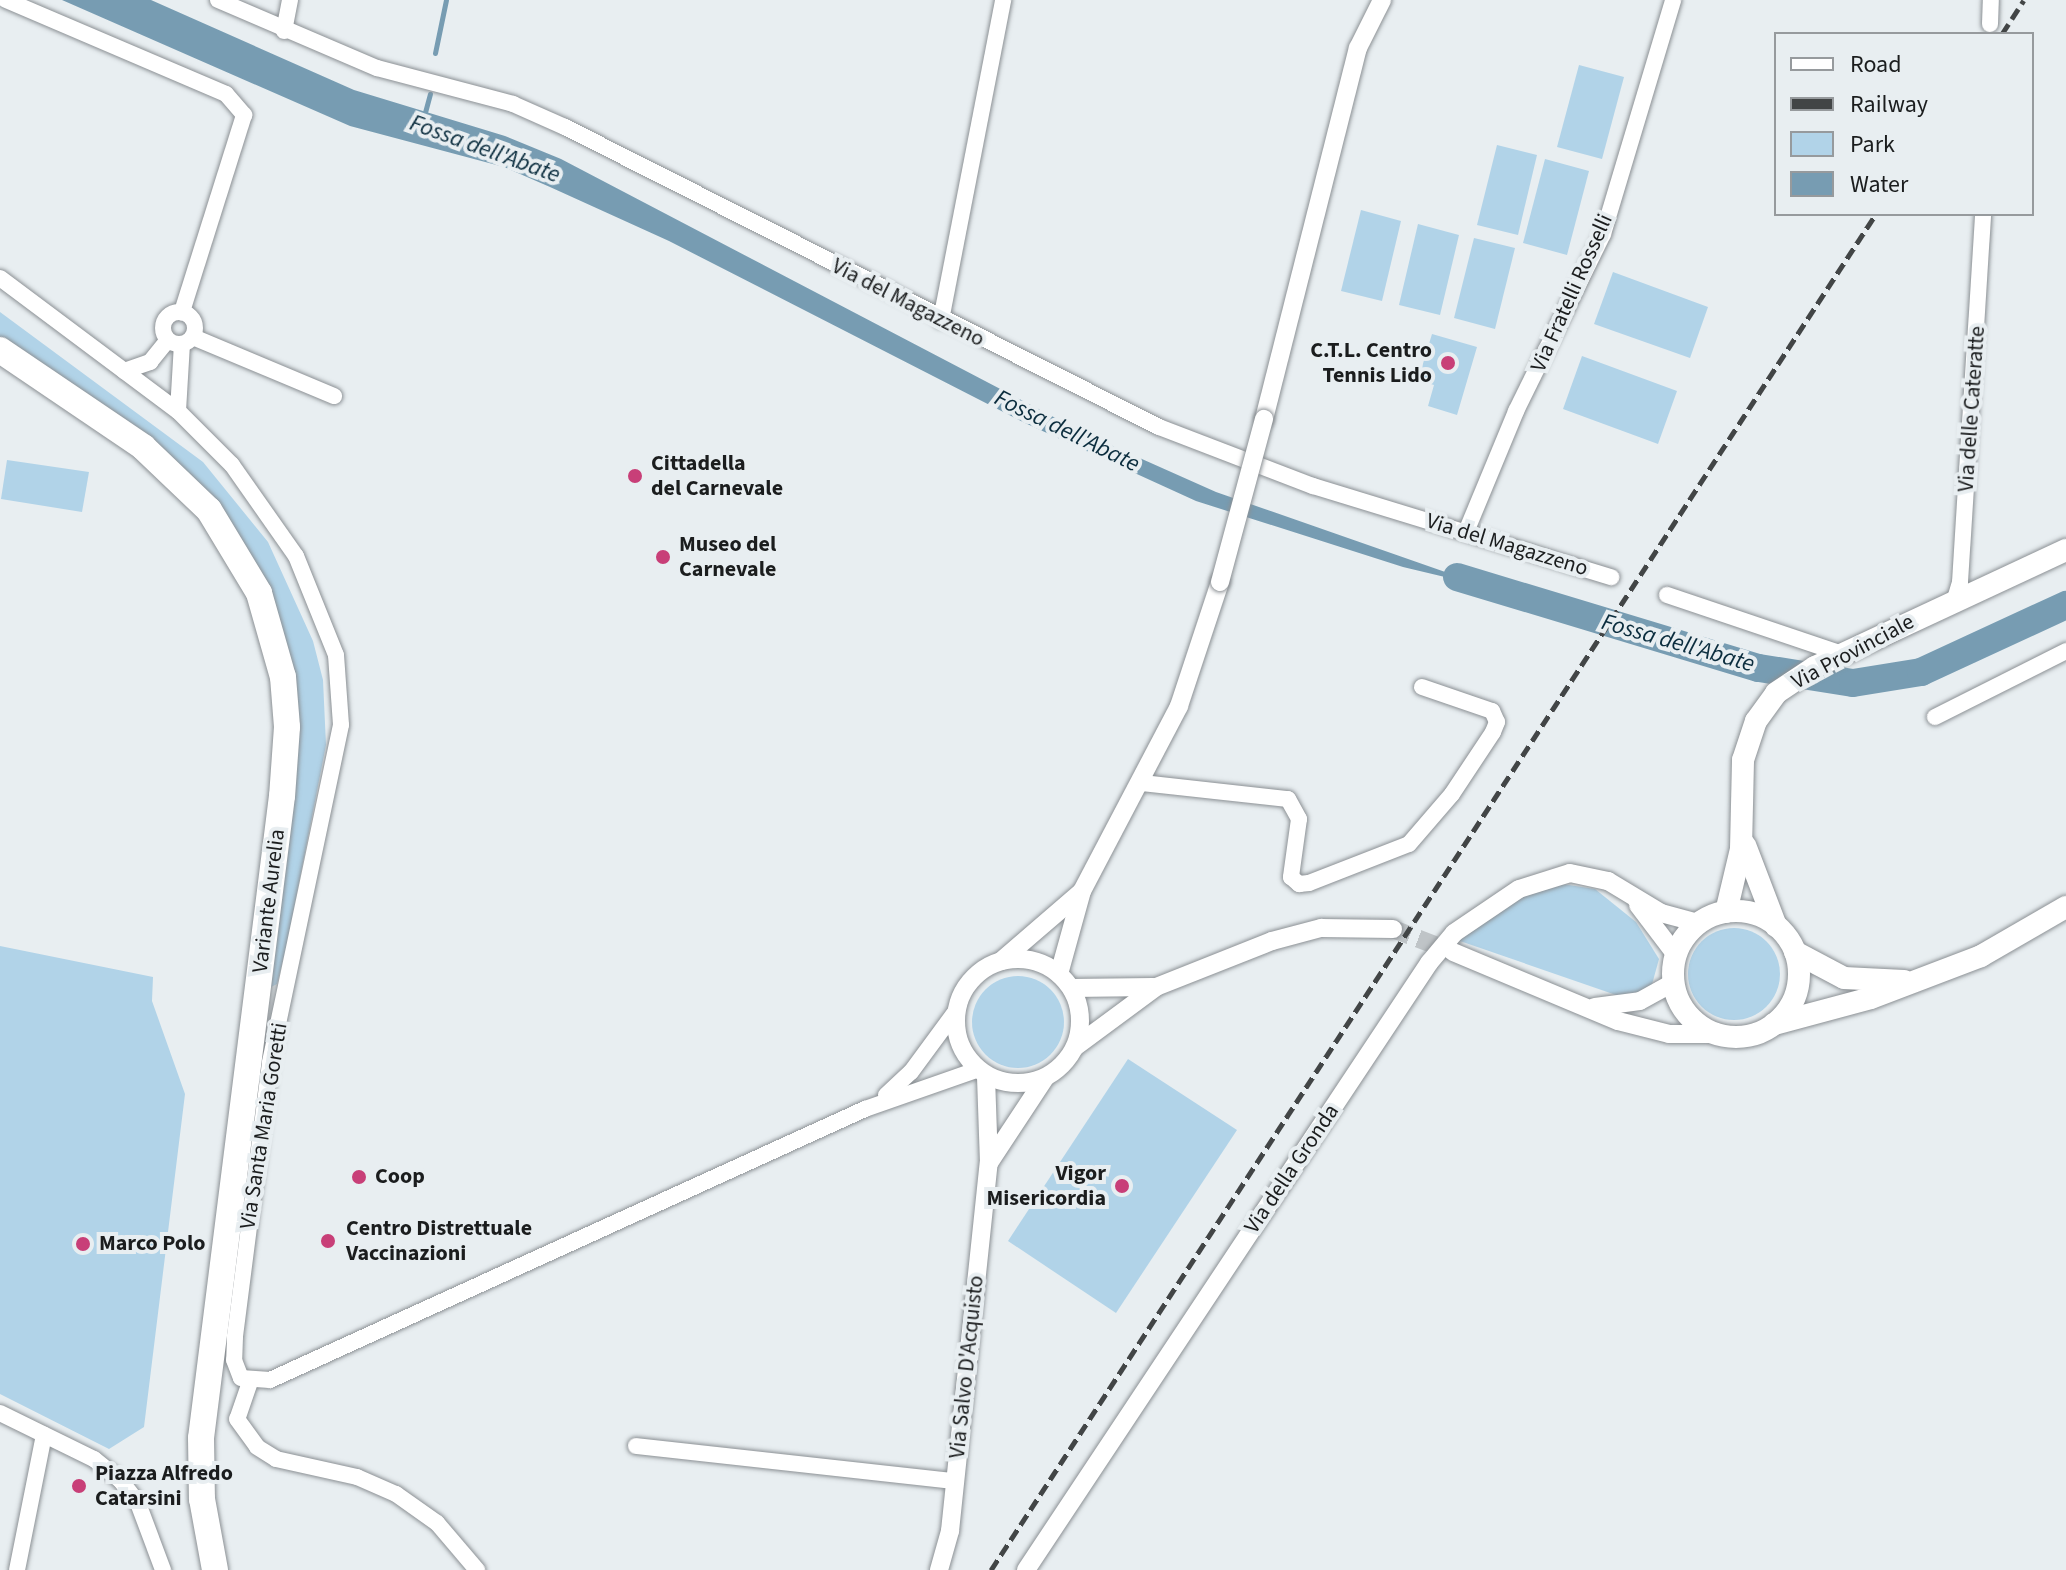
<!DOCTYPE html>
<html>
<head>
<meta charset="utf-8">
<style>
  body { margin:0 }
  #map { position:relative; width:2066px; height:1570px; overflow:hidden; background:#e8eef1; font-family:"Source Sans 3",sans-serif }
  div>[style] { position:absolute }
  .green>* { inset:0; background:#b1d3e8 }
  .round { border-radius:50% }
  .water>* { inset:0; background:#779cb2 }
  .stream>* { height:5px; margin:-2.5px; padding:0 2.5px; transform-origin:2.5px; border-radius:2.5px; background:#779cb2 }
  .river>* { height:28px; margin:-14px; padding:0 14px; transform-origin:14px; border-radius:14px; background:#779cb2 }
  .tertiary-tunnel>* { height:18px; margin-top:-9px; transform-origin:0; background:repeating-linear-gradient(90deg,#bfc4c7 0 18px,transparent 0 27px) }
  .roads { filter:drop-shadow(0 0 2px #8b9094) drop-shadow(0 0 2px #8b9094) }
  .minor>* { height:16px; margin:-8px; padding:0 8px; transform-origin:8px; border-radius:8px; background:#fff }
  .minor>.ring { margin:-8px; padding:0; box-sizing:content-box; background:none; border:16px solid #fff; border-radius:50% }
  .tertiary>* { height:18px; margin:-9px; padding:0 9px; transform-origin:9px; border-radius:9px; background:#fff }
  .tertiary>.ring { margin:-9px; padding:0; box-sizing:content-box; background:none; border:18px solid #fff; border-radius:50% }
  .secondary>* { height:22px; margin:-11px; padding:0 11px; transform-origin:11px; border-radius:11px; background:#fff }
  .secondary>.ring { margin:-11px; padding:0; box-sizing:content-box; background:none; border:22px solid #fff; border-radius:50% }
  .trunk>* { height:26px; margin:-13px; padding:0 13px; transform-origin:13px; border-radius:13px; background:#fff }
  .rail>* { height:5px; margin-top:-2.5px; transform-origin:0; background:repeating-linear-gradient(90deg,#424546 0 12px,transparent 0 18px) }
  .bridges { filter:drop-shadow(0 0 2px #8b9094) drop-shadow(0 0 2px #8b9094) }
  .tertiary-bridge>* { height:18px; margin:-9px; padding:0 9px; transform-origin:9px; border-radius:9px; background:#fff }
  .dots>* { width:22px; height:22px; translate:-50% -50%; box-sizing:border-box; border:4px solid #e8eef1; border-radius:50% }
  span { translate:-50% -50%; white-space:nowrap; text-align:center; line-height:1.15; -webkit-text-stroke:8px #e8eef1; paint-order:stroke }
  .street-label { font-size:22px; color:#1b1d1e }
  .poi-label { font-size:22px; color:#1b1d1e; font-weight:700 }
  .right { translate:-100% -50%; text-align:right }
  .left { translate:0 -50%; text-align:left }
  .water-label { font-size:24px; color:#0b2d3e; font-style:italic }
  .legend { position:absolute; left:1774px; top:32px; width:260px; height:184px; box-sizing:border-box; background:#e8eef1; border:2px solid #969a9d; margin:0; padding:10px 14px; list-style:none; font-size:24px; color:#1b1d1e }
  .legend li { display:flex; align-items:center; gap:16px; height:40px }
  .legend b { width:40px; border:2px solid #969a9d }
</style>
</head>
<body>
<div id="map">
  <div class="green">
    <i style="clip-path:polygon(1579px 65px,1624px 77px,1602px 159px,1557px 147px)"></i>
    <i style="clip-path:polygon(1497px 145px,1537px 155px,1518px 235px,1477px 225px)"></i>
    <i style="clip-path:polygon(1545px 159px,1589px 171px,1567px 255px,1523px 243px)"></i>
    <i style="clip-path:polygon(1361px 210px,1401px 221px,1382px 301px,1341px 291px)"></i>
    <i style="clip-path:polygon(1418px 224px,1459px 235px,1440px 315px,1399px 305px)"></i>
    <i style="clip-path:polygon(1474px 238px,1515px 248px,1495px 329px,1454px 318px)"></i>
    <i style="clip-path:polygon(1613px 272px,1708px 307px,1690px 358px,1594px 324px)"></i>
    <i style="clip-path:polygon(0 312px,203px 462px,268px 542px,313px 641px,323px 680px,326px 745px,287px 944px,277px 984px,271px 987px,285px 859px,268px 588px,219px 509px,104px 409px,0 337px)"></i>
    <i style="clip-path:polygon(1432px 334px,1477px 347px,1457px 415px,1428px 406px,1434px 385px,1418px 380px)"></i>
    <i style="clip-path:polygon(1582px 356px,1677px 391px,1658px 444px,1563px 409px)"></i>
    <i style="clip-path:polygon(7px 460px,89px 472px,82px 512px,1px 499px)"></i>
    <i style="clip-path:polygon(1556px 883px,1595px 889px,1636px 922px,1659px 959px,1651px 988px,1630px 998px,1616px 995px,1457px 940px,1532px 889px)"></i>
    <i class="round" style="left:1688px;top:928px;width:92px;height:92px"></i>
    <i style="clip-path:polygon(0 946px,153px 977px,152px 1001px,185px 1094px,144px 1427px,109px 1449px,0 1394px)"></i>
    <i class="round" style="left:972px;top:976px;width:92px;height:92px"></i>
    <i style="clip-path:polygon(1128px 1059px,1237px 1130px,1116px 1313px,1008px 1241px)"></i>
  </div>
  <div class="water">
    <i style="clip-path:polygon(62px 0,151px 0,354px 90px,505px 136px,561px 159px,1088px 435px,1216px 492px,1491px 588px,1403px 567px,1196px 501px,1025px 423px,669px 241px,550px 187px,504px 167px,350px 126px)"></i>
  </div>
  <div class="stream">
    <i style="left:435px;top:53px;width:54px;rotate:-78.3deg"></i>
    <i style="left:424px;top:116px;width:23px;rotate:-75deg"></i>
  </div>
  <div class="river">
    <i style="left:1457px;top:577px;width:315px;rotate:16.8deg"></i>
    <i style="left:1759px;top:668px;width:95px;rotate:9.1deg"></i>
    <i style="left:1853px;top:683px;width:69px;rotate:-9.2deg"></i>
    <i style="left:1921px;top:672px;width:160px;rotate:-24.8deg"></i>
  </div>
  <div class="tertiary-tunnel">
    <i style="left:1393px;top:929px;width:64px;rotate:21deg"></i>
  </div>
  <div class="roads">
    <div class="minor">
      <i style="left:6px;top:0;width:239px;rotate:23.1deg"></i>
      <i style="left:226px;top:94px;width:28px;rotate:49deg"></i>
      <i style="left:244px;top:115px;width:207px;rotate:107.5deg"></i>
      <i style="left:218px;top:0;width:173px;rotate:23.2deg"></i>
      <i style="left:377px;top:68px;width:141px;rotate:14.8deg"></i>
      <i style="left:513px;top:104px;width:57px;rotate:23.9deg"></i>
      <i style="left:565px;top:127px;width:665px;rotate:26.8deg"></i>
      <i style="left:1159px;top:427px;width:165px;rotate:21deg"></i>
      <i style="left:1313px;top:486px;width:312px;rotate:17deg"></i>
      <i style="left:1990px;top:24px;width:24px;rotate:-88deg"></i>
      <i style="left:284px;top:31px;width:32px;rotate:-79deg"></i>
      <i style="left:0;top:278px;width:222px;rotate:36.8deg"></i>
      <i style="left:178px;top:411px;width:76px;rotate:45deg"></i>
      <i style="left:232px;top:465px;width:111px;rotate:54.9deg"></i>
      <i style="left:296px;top:556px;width:107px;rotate:68deg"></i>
      <i style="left:336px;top:655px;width:70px;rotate:85.9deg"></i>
      <i style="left:341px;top:725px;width:345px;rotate:101.9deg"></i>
      <i style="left:270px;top:1063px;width:276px;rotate:97.3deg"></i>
      <i style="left:235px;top:1337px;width:23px;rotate:92deg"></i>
      <i style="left:234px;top:1360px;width:19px;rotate:69deg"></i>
      <i style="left:241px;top:1378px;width:29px;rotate:4deg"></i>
      <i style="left:270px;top:1380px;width:654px;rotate:-24.49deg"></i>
      <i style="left:865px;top:1109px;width:121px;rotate:-19.3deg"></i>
      <i class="ring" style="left:163px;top:312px;width:16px;height:16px"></i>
      <i style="left:941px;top:320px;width:326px;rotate:-79deg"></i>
      <i style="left:193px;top:337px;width:153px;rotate:22.7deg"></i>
      <i style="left:124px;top:371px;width:28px;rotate:-19deg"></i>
      <i style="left:150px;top:362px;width:28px;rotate:-51deg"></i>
      <i style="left:178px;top:411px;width:67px;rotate:-86.6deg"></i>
      <i style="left:1466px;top:532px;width:131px;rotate:-67.5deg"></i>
      <i style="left:1516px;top:411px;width:197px;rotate:-63.8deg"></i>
      <i style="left:1603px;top:234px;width:244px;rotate:-73.3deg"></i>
      <i style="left:1667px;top:595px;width:185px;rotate:18.6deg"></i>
      <i style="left:1954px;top:602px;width:21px;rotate:-73deg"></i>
      <i style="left:1960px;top:582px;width:369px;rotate:-86.4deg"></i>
      <i style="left:1935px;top:717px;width:147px;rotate:-26.7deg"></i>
      <i style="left:1142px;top:783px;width:147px;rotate:6.3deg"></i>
      <i style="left:1288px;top:799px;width:23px;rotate:61deg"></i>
      <i style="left:1299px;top:819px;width:59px;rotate:97.9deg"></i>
      <i style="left:1291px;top:877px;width:11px;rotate:41deg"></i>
      <i style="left:1299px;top:884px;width:10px;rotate:-6deg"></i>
      <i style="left:1309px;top:883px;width:107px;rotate:-21.3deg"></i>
      <i style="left:1409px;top:844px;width:66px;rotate:-49.3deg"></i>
      <i style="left:1452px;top:794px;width:74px;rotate:-56.5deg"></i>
      <i style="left:1493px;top:732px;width:11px;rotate:-68deg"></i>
      <i style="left:1497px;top:722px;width:12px;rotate:-114deg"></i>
      <i style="left:1492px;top:711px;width:74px;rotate:-161.1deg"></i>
      <i style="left:886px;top:1095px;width:34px;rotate:-43deg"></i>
      <i style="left:911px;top:1072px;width:76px;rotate:-53.6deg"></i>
      <i style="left:250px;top:1382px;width:39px;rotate:109deg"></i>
      <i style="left:237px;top:1419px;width:34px;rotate:54deg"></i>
      <i style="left:257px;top:1447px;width:22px;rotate:32deg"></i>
      <i style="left:276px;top:1459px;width:83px;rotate:12.5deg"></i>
      <i style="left:357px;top:1477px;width:43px;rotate:23.6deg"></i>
      <i style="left:396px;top:1494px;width:50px;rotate:35.3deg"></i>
      <i style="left:437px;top:1523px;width:62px;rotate:49.6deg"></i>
      <i style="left:0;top:1413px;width:105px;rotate:26.1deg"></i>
      <i style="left:94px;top:1459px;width:35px;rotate:39deg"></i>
      <i style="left:121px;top:1481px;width:28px;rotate:52deg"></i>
      <i style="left:138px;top:1503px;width:72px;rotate:69.5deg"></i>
      <i style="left:636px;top:1446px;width:321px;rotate:6.3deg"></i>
      <i style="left:17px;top:1570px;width:138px;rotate:-78.7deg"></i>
    </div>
    <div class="tertiary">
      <i style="left:1264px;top:419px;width:383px;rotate:-75.8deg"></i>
      <i style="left:1358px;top:48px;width:54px;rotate:-63.4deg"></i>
      <i style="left:1638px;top:905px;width:63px;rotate:52.8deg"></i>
      <i style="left:1453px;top:952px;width:179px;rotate:22.7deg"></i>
      <i style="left:1618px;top:1021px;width:53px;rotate:14.3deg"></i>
      <i style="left:1669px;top:1034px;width:48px"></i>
      <i class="ring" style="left:956px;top:959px;width:106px;height:106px"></i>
      <i style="left:1001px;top:961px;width:104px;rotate:-40.7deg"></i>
      <i style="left:1059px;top:974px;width:86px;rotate:-74.5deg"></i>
      <i style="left:1082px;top:891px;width:209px;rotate:-62.3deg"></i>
      <i style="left:1179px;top:706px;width:131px;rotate:-71.7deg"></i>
      <i style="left:1071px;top:988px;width:82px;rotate:-0.7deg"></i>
      <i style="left:1595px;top:1007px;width:45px;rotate:-7.6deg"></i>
      <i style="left:1640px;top:1001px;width:39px;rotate:-29deg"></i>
      <i style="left:1075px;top:1047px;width:101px;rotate:-36.5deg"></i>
      <i style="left:1156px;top:987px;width:125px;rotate:-21.6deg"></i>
      <i style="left:1272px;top:941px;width:51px;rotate:-14.9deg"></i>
      <i style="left:1321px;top:928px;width:72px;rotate:0.8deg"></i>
      <i style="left:989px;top:1163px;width:102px;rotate:-56.6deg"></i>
      <i style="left:939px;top:1570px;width:41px;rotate:-74.2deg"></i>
      <i style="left:950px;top:1531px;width:370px;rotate:-84deg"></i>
      <i style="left:989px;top:1163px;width:88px;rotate:-92deg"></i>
      <i style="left:1026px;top:1570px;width:729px;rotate:-56.42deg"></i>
      <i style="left:1429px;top:963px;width:39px;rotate:-50deg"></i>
      <i style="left:1454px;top:933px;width:78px;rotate:-34.1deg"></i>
      <i style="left:1519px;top:889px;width:53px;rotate:-17.4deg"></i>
      <i style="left:1570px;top:873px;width:39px;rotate:12deg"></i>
      <i style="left:1608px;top:881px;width:62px;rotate:31.1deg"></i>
      <i style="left:1661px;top:913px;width:39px;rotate:15deg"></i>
    </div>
    <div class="secondary">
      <i style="left:1745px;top:845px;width:87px;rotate:69.1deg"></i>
      <i class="ring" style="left:1673px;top:911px;width:104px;height:104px"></i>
      <i style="left:1726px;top:912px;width:65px;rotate:-76.6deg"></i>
      <i style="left:1741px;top:849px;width:89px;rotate:-88.7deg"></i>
      <i style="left:1743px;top:760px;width:41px;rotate:-71.6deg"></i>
      <i style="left:1756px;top:721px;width:34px;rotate:-54deg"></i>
      <i style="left:1776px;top:693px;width:47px;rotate:-33.7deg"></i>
      <i style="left:1815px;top:667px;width:277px;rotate:-25deg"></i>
      <i style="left:1795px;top:952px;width:55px;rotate:28deg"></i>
      <i style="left:1844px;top:978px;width:60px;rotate:2.9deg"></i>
      <i style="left:1774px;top:1024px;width:100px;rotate:-15deg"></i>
      <i style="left:1871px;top:998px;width:118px;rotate:-20.9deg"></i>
      <i style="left:1981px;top:956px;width:98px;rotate:-30deg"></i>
    </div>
    <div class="trunk">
      <i style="left:0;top:350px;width:173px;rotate:34.1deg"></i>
      <i style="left:143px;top:447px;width:91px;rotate:43.7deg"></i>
      <i style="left:209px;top:510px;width:97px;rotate:58.9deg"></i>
      <i style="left:259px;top:593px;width:87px;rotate:74.1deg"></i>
      <i style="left:283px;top:677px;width:50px;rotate:85.4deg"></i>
      <i style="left:287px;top:727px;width:69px;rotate:94.1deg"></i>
      <i style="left:282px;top:796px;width:647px;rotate:97.19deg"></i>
      <i style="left:201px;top:1438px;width:61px;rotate:89.1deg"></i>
      <i style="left:202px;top:1499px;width:72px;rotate:79.6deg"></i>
    </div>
  </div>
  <div class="rail">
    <i style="left:2002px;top:34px;width:40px;rotate:-57.1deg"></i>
    <i style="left:991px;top:1570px;width:1619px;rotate:-56.87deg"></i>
  </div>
  <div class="bridges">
    <div class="tertiary-bridge">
      <i style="left:1220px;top:582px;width:169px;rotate:-74.9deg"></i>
    </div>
  </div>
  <div class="dots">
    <i style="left:1448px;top:363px;background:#c83f78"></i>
    <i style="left:635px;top:476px;background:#c83f78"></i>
    <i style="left:663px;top:557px;background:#c83f78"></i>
    <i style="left:359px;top:1177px;background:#c83f78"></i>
    <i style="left:1122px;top:1186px;background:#c83f78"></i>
    <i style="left:328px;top:1241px;background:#c83f78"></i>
    <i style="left:83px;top:1244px;background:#c83f78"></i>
    <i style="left:79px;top:1486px;background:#c83f78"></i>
  </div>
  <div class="street-label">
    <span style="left:1572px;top:293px;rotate:-66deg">Via Fratelli Rosselli</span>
    <span style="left:908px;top:303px;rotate:27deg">Via del Magazzeno</span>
    <span style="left:1972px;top:409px;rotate:-86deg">Via delle Cateratte</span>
    <span style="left:1507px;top:545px;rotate:17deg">Via del Magazzeno</span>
    <span style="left:1853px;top:652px;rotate:-28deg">Via Provinciale</span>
    <span style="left:269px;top:901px;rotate:-83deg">Variante Aurelia</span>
    <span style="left:264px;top:1126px;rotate:-81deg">Via Santa Maria Goretti</span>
    <span style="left:1292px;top:1169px;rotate:-56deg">Via della Gronda</span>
    <span style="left:967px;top:1367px;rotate:-84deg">Via Salvo D'Acquisto</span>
  </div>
  <div class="poi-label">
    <span class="right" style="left:1432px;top:363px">C.T.L. Centro<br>Tennis Lido</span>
    <span class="left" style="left:651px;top:476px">Cittadella<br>del Carnevale</span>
    <span class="left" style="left:679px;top:557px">Museo del<br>Carnevale</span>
    <span class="right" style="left:1106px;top:1186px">Vigor<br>Misericordia</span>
    <span class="left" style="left:375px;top:1177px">Coop</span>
    <span class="left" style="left:346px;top:1241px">Centro Distrettuale<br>Vaccinazioni</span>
    <span class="left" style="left:99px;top:1244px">Marco Polo</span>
    <span class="left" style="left:95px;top:1486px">Piazza Alfredo<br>Catarsini</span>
  </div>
  <div class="water-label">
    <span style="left:485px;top:149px;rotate:20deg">Fossa dell'Abate</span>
    <span style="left:1067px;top:431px;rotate:26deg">Fossa dell'Abate</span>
    <span style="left:1678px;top:643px;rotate:16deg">Fossa dell'Abate</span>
  </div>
  <ul class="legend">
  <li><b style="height:10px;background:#fff"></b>Road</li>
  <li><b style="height:10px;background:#424546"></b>Railway</li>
  <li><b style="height:22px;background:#b1d3e8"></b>Park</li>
  <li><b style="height:22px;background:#779cb2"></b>Water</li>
  </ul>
</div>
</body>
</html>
